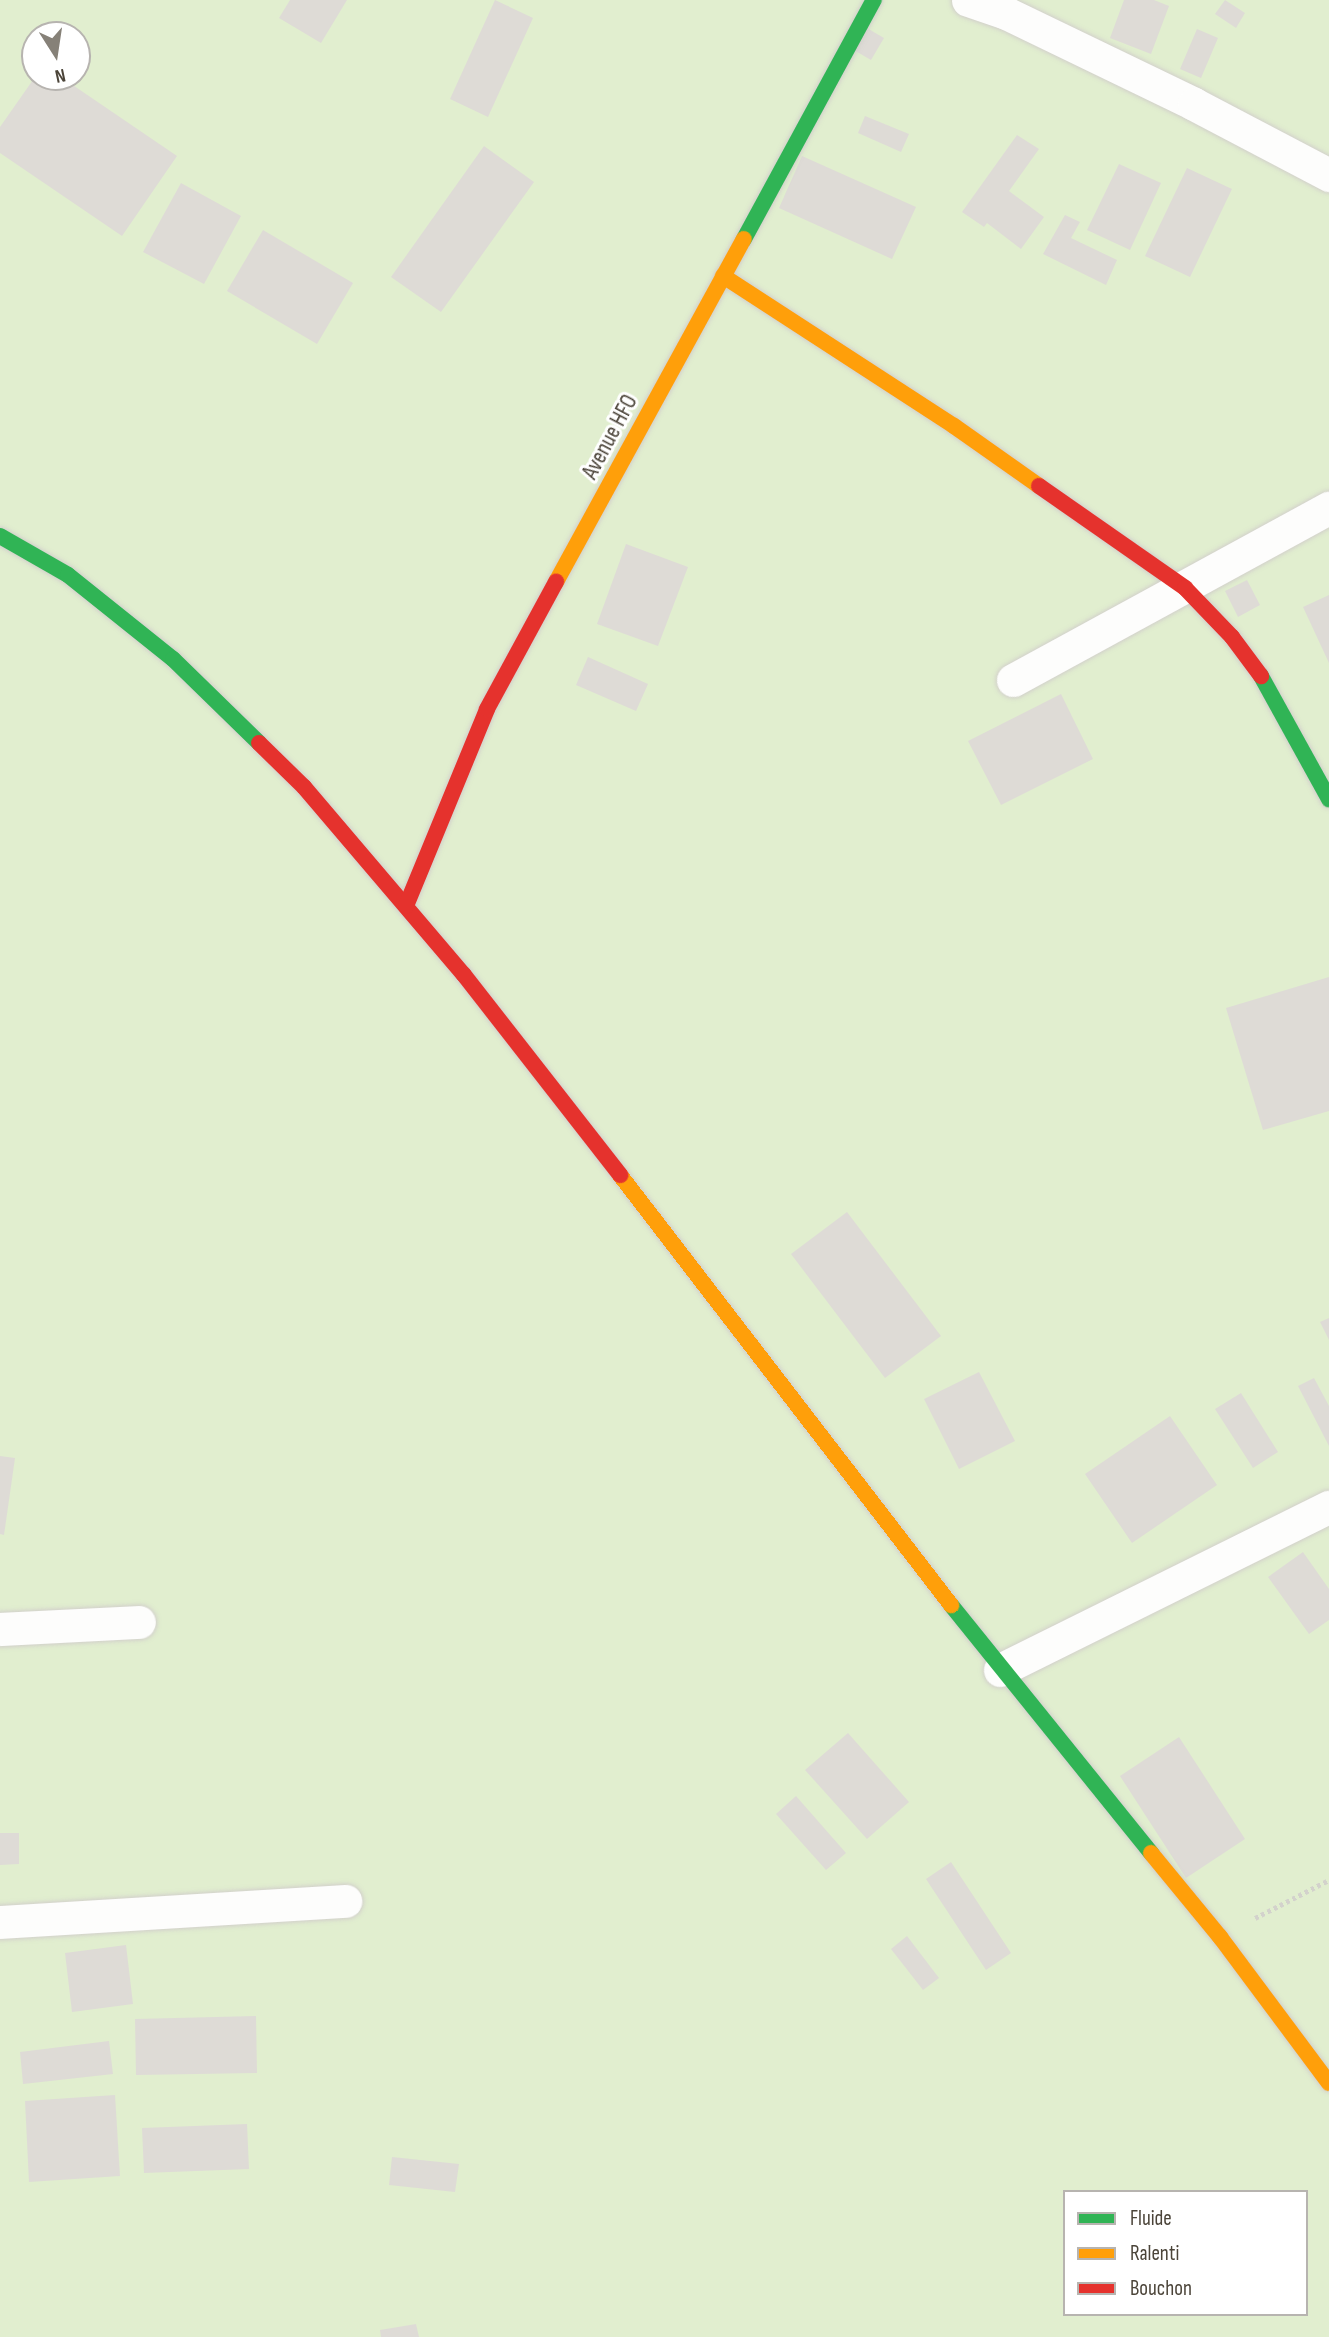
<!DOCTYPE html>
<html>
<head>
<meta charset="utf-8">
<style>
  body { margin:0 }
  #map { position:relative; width:1329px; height:2337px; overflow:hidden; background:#f4f2ee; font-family:"Sofia Sans Condensed",sans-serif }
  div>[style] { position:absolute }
  .green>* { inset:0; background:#e1eecf }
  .building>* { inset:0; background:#dedbd6 }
  .path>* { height:4.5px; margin-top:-2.25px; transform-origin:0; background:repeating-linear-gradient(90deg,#d3d2cc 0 3.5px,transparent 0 7px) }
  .roads { filter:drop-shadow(0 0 2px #d2d0cb) drop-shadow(0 0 2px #d2d0cb) }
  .street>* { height:33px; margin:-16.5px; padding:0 16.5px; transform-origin:16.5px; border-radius:16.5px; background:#fdfdfc }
  .fast>* { height:16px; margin:-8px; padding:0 8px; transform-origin:8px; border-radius:8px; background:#30b455 }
  .slow>* { height:16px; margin:-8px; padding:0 8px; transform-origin:8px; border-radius:8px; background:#ff9f0a }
  .jam>* { height:16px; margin:-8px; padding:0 8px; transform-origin:8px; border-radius:8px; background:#e5322d }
  span { translate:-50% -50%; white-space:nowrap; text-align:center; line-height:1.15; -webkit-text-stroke:6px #fff; paint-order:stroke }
  .street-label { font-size:23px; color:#4b4439 }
  .legend { position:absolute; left:1063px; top:2190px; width:245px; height:126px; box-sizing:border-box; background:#fff; border:2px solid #b7b4b0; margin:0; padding:9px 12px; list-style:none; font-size:21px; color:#4b4439 }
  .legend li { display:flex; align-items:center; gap:14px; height:35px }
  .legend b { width:35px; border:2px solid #b7b4b0 }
  .north { position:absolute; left:21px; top:21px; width:70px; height:70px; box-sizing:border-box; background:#fff; border:2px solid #b7b4b0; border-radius:50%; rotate:168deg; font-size:19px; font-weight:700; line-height:28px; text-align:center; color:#4b4439 }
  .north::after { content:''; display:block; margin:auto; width:24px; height:32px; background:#868178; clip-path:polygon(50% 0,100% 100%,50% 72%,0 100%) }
</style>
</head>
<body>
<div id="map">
  <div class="green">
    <i style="clip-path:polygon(evenodd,0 0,1329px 0,1329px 2337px,0 2337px,0 0,35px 35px,77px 35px,77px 77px,35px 77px,35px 35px,0 0,1065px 2192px,1306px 2192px,1306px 2314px,1065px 2314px,1065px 2192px)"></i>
  </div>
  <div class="building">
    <i style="clip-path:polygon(290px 0,347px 0,321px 43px,279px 18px)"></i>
    <i style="clip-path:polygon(495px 0,533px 18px,488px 117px,450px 99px)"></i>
    <i style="clip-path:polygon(1124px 0,1154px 0,1169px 6px,1151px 54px,1110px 38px)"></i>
    <i style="clip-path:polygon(1225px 0,1245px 13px,1236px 28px,1215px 14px)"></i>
    <i style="clip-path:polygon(865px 27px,884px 38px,871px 60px,852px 49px)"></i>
    <i style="clip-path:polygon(1197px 29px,1218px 38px,1201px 78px,1180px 69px)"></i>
    <i style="clip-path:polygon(35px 77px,61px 77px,177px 156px,122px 236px,0 153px,0 127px)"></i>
    <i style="clip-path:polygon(865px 116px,909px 134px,901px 152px,858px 133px)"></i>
    <i style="clip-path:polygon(1017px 135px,1039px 149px,1009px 191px,1044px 217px,1021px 249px,987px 223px,984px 227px,962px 212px)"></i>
    <i style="clip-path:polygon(484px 146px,534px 182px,441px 312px,391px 277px)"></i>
    <i style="clip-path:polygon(802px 156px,916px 207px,892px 259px,779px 208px)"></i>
    <i style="clip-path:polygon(1119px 164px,1161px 183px,1130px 250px,1087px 230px)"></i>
    <i style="clip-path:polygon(1187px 168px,1232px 189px,1190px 277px,1145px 256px)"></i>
    <i style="clip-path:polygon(181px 183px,241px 216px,204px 284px,143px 252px)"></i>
    <i style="clip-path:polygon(1065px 215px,1080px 222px,1071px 238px,1117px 260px,1106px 285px,1043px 254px)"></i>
    <i style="clip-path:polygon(263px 230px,353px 283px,317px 344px,227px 291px)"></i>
    <i style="clip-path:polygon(626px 544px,688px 567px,658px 646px,597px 624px)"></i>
    <i style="clip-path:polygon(1247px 580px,1260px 605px,1238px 617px,1225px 591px)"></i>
    <i style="clip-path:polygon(1329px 595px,1329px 663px,1303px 607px)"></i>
    <i style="clip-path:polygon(588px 657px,648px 684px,636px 711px,576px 685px)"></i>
    <i style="clip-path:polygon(1061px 694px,1093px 759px,1001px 805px,968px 741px)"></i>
    <i style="clip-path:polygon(1329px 977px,1329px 1111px,1263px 1130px,1226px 1008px)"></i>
    <i style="clip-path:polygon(847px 1212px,941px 1336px,885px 1378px,791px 1254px)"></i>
    <i style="clip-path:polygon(1329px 1318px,1329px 1340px,1320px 1322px)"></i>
    <i style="clip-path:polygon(979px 1372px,1015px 1441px,959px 1469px,924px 1399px)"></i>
    <i style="clip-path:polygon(1314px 1378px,1329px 1406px,1329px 1446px,1298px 1386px)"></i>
    <i style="clip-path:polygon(1241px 1393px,1278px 1452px,1253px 1468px,1215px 1409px)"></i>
    <i style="clip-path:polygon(1170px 1416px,1217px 1485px,1132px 1543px,1085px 1474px)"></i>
    <i style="clip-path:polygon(0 1456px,15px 1458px,4px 1535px,0 1534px)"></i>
    <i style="clip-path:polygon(1303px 1552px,1329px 1589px,1329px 1620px,1309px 1634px,1268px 1577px)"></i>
    <i style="clip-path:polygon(848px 1733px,909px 1802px,867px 1839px,805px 1770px)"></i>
    <i style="clip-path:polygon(1179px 1737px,1245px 1839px,1186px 1878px,1120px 1776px)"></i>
    <i style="clip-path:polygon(796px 1796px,846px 1853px,826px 1870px,776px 1814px)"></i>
    <i style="clip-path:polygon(0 1833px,19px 1833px,19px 1864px,0 1865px)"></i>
    <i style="clip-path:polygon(951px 1862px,1011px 1953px,986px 1970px,926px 1879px)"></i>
    <i style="clip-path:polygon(907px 1936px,939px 1978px,923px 1990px,891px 1949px)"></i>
    <i style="clip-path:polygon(126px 1945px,133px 2004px,72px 2012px,65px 1953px)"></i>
    <i style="clip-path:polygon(256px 2016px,257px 2073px,136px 2075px,135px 2019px)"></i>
    <i style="clip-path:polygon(109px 2041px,113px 2074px,23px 2084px,20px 2052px)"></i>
    <i style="clip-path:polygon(115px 2095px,120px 2176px,29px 2182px,25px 2101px)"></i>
    <i style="clip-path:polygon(247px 2124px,249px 2169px,144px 2173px,142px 2128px)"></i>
    <i style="clip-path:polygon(392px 2157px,459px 2164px,455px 2192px,389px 2185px)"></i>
    <i style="clip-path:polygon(416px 2324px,419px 2337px,381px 2337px,380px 2330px)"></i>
  </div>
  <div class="path">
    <i style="left:1255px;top:1918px;width:83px;rotate:-27.2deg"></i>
  </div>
  <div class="roads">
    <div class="street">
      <i style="left:968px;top:0;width:40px;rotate:18.9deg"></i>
      <i style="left:1006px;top:13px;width:209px;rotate:25.8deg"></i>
      <i style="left:1194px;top:104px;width:153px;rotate:27.7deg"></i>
      <i style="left:1013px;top:680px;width:360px;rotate:-28.6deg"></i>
      <i style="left:0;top:1629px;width:139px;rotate:-2.9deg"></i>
      <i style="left:1000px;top:1670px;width:367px;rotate:-26.4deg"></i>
      <i style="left:0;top:1922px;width:346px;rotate:-3.5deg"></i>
    </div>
    <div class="fast">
      <i style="left:744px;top:239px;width:272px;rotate:-61.5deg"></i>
      <i style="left:0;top:536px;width:78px;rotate:29.8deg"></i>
      <i style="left:68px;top:575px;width:134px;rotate:38.7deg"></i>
      <i style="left:173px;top:659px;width:120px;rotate:44.3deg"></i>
      <i style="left:1261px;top:676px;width:141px;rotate:61.1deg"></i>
      <i style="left:951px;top:1605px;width:319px;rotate:51.1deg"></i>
    </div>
    <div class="slow">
      <i style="left:723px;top:276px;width:275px;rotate:33deg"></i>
      <i style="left:954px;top:426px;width:104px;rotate:35.2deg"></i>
      <i style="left:556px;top:582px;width:391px;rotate:-61.3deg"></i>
      <i style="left:620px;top:1175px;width:543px;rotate:52.41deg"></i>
      <i style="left:1151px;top:1853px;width:109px;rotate:50.6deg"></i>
      <i style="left:1220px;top:1937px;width:182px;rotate:53.3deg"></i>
    </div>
    <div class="jam">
      <i style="left:1039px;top:486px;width:178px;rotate:34.9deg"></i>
      <i style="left:1185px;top:588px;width:68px;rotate:46.2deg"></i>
      <i style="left:1232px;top:637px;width:49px;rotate:53.4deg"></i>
      <i style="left:259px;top:743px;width:63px;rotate:44.4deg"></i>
      <i style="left:304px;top:787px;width:247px;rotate:49.6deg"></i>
      <i style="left:464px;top:975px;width:254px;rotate:52deg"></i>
      <i style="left:406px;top:906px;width:213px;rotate:-67.6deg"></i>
      <i style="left:487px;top:709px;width:145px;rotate:-61.5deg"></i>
    </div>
  </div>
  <div class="street-label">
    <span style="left:610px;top:437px;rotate:-62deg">Avenue HFO</span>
  </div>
  <ul class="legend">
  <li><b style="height:9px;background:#30b455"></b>Fluide</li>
  <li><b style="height:9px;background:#ff9f0a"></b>Ralenti</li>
  <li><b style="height:9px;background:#e5322d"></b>Bouchon</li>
  </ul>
  <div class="north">N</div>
</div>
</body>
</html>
